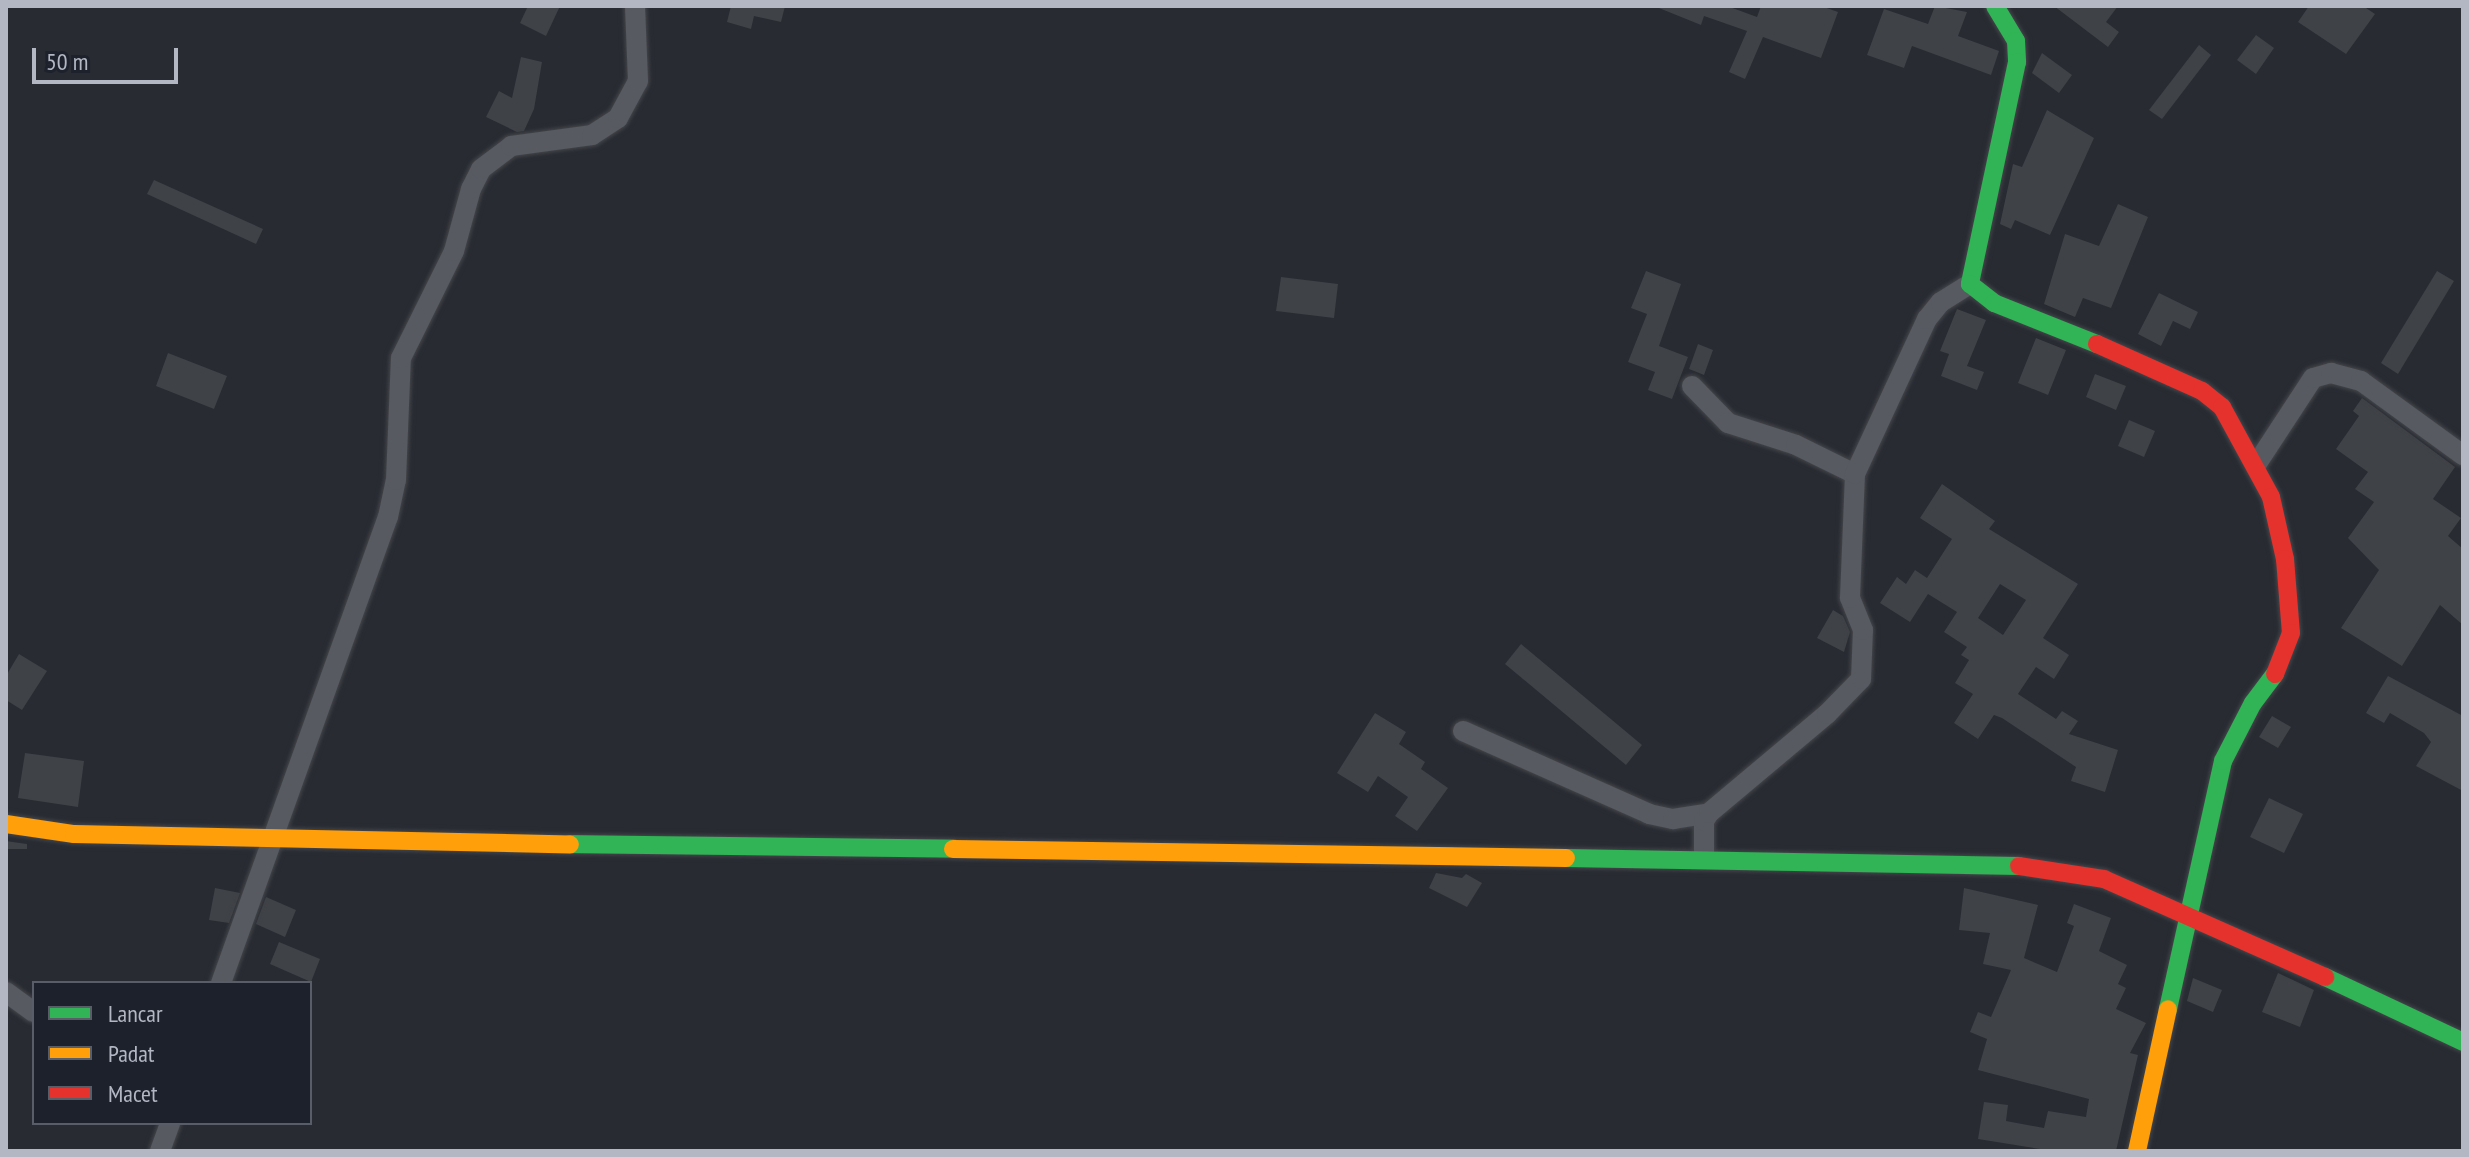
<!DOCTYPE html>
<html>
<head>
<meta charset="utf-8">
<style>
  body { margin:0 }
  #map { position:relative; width:2469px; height:1157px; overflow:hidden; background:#282b32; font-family:"PT Sans Narrow",sans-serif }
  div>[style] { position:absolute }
  .building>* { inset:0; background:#3f4247 }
  .roads { filter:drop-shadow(0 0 2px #44464b) drop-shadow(0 0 2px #44464b) }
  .street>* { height:20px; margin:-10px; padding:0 10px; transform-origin:10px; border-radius:10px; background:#575a61 }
  .fast>* { height:18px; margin:-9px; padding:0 9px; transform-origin:9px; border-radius:9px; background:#30b455 }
  .slow>* { height:18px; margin:-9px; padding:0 9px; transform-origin:9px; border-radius:9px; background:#ff9f0a }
  .jam>* { height:18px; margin:-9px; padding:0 9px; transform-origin:9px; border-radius:9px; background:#e5322d }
  span { translate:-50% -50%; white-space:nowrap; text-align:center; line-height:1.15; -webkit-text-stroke:6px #1d212c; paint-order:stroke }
  .frame { position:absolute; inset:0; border:8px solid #b2b7c3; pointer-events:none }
  .legend { position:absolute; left:32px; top:981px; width:280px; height:144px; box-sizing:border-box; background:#1d212c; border:2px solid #595d68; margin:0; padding:10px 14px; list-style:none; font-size:24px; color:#b2b7c3 }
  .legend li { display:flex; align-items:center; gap:16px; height:40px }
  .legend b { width:40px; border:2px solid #595d68 }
  .scale { position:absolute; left:32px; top:48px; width:146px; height:36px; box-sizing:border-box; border:4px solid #b2b7c3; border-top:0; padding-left:10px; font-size:24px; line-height:28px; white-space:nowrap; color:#b2b7c3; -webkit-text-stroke:6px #1d212c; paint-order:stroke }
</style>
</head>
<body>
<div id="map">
  <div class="building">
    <i style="clip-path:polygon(528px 6px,560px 6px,546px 36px,520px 23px)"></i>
    <i style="clip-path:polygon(731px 6px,785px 6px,781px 22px,754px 16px,751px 29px,727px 22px)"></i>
    <i style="clip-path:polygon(1654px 6px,1727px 6px,1757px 17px,1761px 6px,1821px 6px,1838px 12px,1821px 58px,1763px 37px,1745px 79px,1729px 72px,1747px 31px,1704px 16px,1701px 25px)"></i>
    <i style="clip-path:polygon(1935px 6px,1967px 12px,1958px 36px,1999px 51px,1991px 75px,1912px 46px,1904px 68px,1867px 55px,1884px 9px,1928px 24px)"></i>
    <i style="clip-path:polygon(2054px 6px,2118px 6px,2106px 22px,2119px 32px,2108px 47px)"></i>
    <i style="clip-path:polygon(2309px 6px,2363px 6px,2375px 14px,2346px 54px,2298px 22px)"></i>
    <i style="clip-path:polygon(2256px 35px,2274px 48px,2256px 74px,2237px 60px)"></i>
    <i style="clip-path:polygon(2199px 45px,2211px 55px,2162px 119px,2149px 110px)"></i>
    <i style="clip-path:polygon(2042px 53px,2072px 75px,2059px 93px,2032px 73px)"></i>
    <i style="clip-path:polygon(521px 57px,542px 62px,534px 109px,524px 131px,517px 132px,486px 117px,499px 91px,512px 98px)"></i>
    <i style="clip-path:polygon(2047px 110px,2094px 138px,2050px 235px,2015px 220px,2011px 229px,2000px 224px,2013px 164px,2022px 167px)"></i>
    <i style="clip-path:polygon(154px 180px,263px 229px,256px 244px,147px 194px)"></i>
    <i style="clip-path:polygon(2118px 204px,2148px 217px,2111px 308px,2083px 298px,2075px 317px,2044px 304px,2065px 234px,2099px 246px)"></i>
    <i style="clip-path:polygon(1646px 271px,1681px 284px,1659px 346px,1688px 357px,1672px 399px,1648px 390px,1655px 372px,1628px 362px,1647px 314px,1631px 308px)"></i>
    <i style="clip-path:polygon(2437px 271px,2454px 281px,2398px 374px,2381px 363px)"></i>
    <i style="clip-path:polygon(1281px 277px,1338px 284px,1334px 318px,1276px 311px)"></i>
    <i style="clip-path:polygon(2159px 293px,2198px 312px,2190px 329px,2173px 321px,2161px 346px,2138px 334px)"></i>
    <i style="clip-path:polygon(1957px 309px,1986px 320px,1967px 366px,1984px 372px,1977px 390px,1941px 376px,1949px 354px,1940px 351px)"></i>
    <i style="clip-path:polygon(2036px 338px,2066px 350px,2048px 395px,2018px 383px)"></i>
    <i style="clip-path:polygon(1698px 344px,1713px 350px,1704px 375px,1689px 369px)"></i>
    <i style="clip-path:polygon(168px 353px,227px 376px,214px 409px,156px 386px)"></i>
    <i style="clip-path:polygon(2095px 374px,2126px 386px,2116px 410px,2086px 397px)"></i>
    <i style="clip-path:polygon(2362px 398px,2455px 467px,2433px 499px,2461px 518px,2448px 536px,2463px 549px,2463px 625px,2440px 605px,2402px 666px,2341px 628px,2379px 570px,2348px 538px,2374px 502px,2355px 489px,2368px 472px,2336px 449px,2359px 416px,2353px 411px)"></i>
    <i style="clip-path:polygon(2129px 420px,2155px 431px,2144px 457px,2118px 446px)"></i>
    <i style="clip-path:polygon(evenodd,1942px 484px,1995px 521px,1989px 529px,2078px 584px,2043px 638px,2069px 655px,2054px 679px,2036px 667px,2018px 694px,2056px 719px,2062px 711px,2078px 721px,2069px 734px,2118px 750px,2105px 792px,2071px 781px,2076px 767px,2002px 718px,1994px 715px,1978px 739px,1954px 723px,1973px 694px,1955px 683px,1969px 660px,1961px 655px,1967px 647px,1944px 632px,1957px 612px,1928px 594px,1910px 622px,1880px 603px,1897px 577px,1906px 584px,1915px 570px,1927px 578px,1952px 539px,1920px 518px,1942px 484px,2000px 584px,2026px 600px,2003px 635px,1978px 618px,2000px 584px)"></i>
    <i style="clip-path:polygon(1833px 610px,1843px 616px,1850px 632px,1844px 652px,1817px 638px)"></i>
    <i style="clip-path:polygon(1521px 644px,1642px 745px,1626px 765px,1505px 664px)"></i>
    <i style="clip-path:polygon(19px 654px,47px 671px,22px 710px,6px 700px,6px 676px)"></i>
    <i style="clip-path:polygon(2388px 676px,2463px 716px,2463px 791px,2416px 766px,2431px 742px,2424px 733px,2390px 713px,2384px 723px,2366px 713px)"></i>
    <i style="clip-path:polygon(1375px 713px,1406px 732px,1399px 744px,1425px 762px,1421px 769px,1448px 788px,1417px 831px,1395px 816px,1408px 797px,1378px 776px,1368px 792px,1337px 773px)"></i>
    <i style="clip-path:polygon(2272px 716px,2291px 727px,2278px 748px,2259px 737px)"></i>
    <i style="clip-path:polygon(25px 753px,84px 761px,78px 807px,18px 798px)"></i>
    <i style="clip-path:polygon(2269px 798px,2303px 814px,2284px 853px,2250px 837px)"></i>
    <i style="clip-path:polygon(6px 841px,27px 844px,27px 849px,6px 849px)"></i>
    <i style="clip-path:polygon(1436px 873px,1462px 878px,1466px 874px,1482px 883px,1467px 907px,1429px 888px)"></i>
    <i style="clip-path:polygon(215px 888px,240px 893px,229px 923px,209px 920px)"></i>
    <i style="clip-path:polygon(1964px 888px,2038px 905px,2024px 958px,2057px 972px,2074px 926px,2067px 923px,2074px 904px,2111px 918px,2099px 951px,2127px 965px,2118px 984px,2126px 988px,2116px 1009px,2146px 1023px,2130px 1053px,2138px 1055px,2116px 1151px,2052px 1151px,1978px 1139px,1984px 1102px,2008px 1105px,2006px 1121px,2044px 1128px,2048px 1111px,2086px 1117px,2089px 1099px,1978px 1070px,1987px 1039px,1970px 1032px,1978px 1012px,1991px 1017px,2011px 970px,1983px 964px,1990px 933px,1959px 930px)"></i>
    <i style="clip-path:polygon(266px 897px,296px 910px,285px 937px,256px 924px)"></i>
    <i style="clip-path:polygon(279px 942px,320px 959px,311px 982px,270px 964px)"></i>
    <i style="clip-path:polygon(2278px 973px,2314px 990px,2300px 1027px,2262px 1012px)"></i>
    <i style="clip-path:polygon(2193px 978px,2222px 990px,2213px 1012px,2187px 1001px)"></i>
  </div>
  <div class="roads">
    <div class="street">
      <i style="left:1692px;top:386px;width:52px;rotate:45.8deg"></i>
      <i style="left:1728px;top:423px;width:71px;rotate:17.9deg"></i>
      <i style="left:1796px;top:445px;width:66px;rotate:26.2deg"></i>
      <i style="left:2256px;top:465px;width:104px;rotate:-56.8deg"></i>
      <i style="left:2313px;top:378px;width:19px;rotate:-16deg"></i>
      <i style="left:2331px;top:373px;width:31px;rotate:15deg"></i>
      <i style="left:2361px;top:381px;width:126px;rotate:36deg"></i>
      <i style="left:1463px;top:731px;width:204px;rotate:24deg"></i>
      <i style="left:1649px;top:814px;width:25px;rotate:12deg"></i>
      <i style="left:1673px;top:819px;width:36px;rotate:-9deg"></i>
      <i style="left:1704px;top:859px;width:38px;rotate:-90deg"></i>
      <i style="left:1704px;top:821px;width:9px;rotate:-58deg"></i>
      <i style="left:1709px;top:813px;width:154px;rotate:-40deg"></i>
      <i style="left:1827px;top:714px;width:49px;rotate:-45.8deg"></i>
      <i style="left:1861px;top:679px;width:49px;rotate:-87.7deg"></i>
      <i style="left:1863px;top:630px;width:35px;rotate:-112deg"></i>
      <i style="left:1850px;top:598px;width:124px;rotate:-87.7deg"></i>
      <i style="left:1855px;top:474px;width:171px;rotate:-65.1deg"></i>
      <i style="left:1927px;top:319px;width:22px;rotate:-51deg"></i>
      <i style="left:1941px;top:302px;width:34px;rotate:-32deg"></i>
      <i style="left:221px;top:983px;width:495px;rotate:-70.3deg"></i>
      <i style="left:388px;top:517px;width:38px;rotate:-78deg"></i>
      <i style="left:396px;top:480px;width:122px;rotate:-87.7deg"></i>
      <i style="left:401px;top:358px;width:119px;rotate:-63.6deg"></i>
      <i style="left:454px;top:251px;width:64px;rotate:-74.7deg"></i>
      <i style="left:471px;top:189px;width:22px;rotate:-63deg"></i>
      <i style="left:481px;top:169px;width:38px;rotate:-37deg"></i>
      <i style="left:511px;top:146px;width:82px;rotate:-7.7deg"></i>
      <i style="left:592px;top:135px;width:31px;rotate:-33deg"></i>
      <i style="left:618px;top:118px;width:42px;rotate:-61.6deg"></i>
      <i style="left:638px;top:81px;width:75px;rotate:-92.3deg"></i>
      <i style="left:6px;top:992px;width:34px;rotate:36deg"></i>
      <i style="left:160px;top:1151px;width:30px;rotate:-70deg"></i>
    </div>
    <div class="fast">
      <i style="left:1995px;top:6px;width:41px;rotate:59deg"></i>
      <i style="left:2016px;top:41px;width:21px;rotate:87deg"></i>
      <i style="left:2017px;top:62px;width:227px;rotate:102deg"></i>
      <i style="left:1970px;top:284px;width:31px;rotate:38deg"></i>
      <i style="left:1994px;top:303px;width:111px;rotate:21.7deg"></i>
      <i style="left:570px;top:844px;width:383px;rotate:0.7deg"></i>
      <i style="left:1566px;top:858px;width:453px;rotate:1deg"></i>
      <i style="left:2325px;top:977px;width:153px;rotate:25.2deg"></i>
      <i style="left:2168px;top:1009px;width:254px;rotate:-77.5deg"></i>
      <i style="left:2223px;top:761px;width:65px;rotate:-62.7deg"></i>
      <i style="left:2253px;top:703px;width:36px;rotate:-53deg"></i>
    </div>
    <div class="slow">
      <i style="left:6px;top:824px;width:69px;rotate:8.4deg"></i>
      <i style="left:74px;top:834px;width:496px;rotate:1.2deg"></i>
      <i style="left:953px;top:849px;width:613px;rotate:0.84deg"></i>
      <i style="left:2137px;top:1151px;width:145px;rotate:-77.7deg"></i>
    </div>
    <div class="jam">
      <i style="left:2097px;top:344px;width:115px;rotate:24.1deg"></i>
      <i style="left:2202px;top:391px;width:26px;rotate:39deg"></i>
      <i style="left:2222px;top:407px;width:102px;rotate:61.4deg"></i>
      <i style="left:2271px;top:497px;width:64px;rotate:77.3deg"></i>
      <i style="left:2285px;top:559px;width:74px;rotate:85.4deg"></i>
      <i style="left:2291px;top:633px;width:44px;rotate:111.3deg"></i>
      <i style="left:2019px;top:866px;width:86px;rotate:8.7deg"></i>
      <i style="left:2104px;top:879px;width:242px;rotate:23.9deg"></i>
    </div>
  </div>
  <div class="frame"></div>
  <ul class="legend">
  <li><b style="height:10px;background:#30b455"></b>Lancar</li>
  <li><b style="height:10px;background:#ff9f0a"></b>Padat</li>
  <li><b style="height:10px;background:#e5322d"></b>Macet</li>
  </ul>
  <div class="scale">50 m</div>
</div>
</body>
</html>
